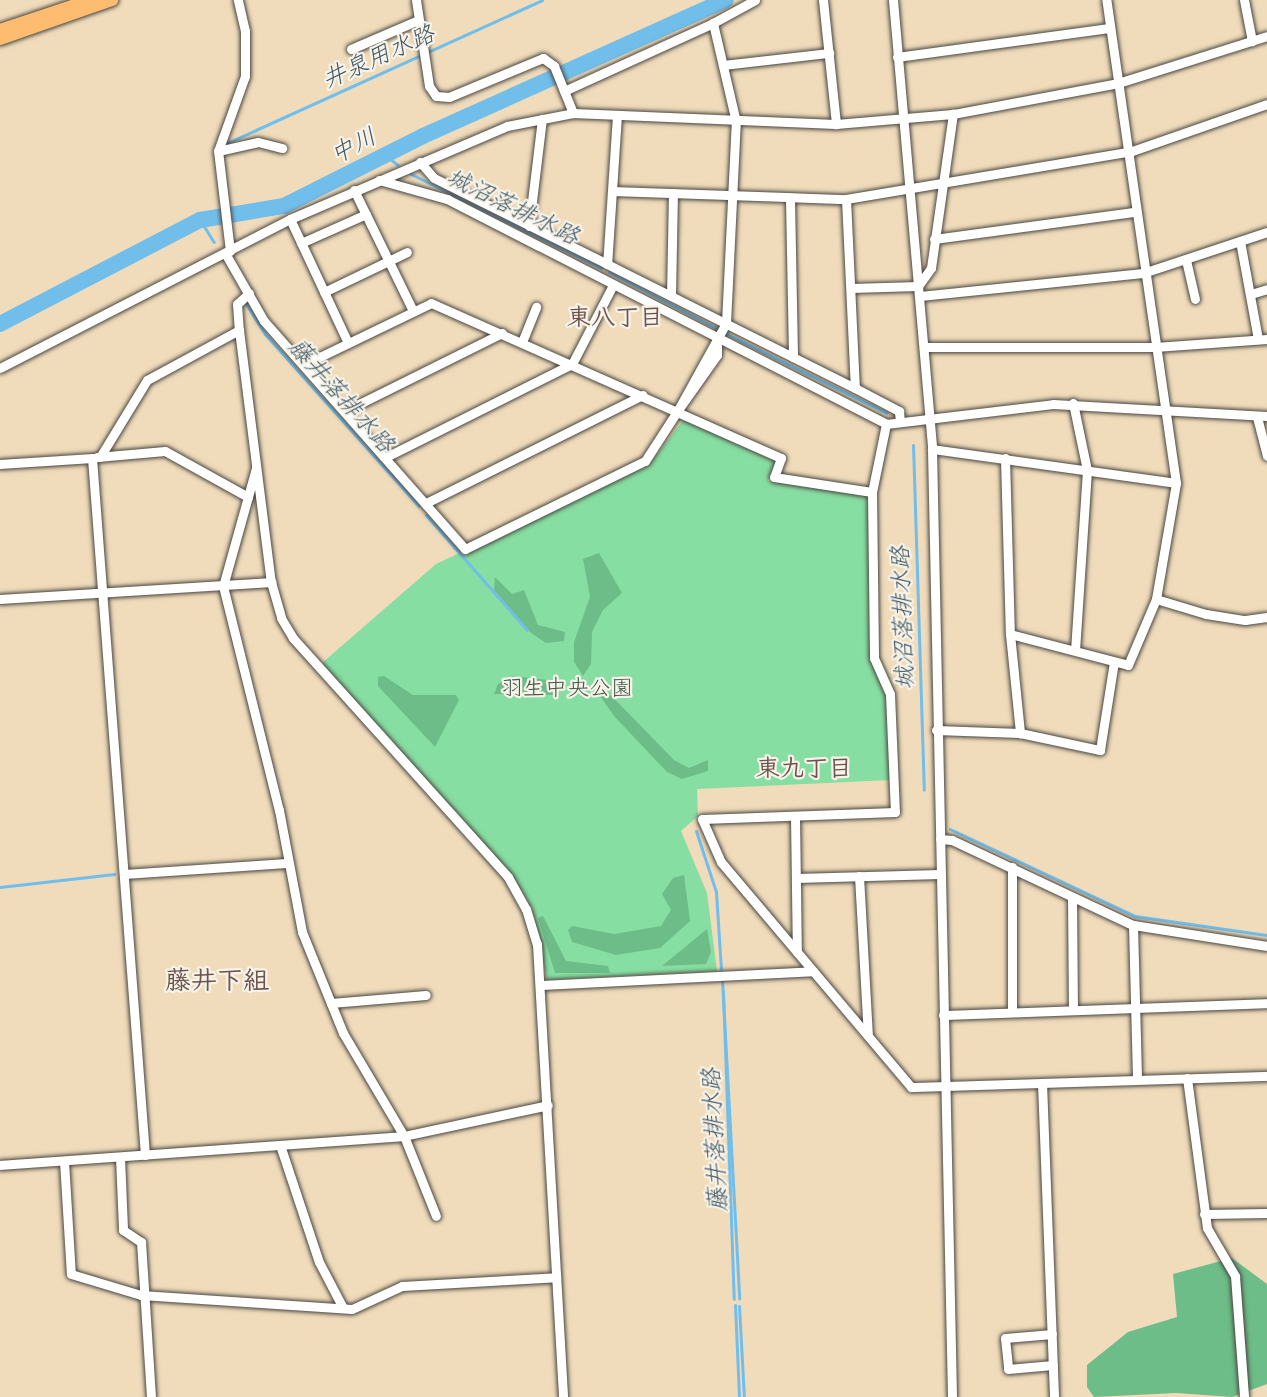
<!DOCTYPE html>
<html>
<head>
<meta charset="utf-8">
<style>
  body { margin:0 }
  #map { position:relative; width:1267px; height:1397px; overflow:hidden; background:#f0dcbb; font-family:Itim,"Klee One",sans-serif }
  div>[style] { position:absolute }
  .green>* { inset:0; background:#87dea2 }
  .forest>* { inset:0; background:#6dbd88 }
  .stream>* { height:3px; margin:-1.5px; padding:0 1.5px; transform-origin:1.5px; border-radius:1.5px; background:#72beeb }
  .river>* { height:16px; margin:-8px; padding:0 8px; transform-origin:8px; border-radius:8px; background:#72beeb }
  .roads { filter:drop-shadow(0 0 2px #494641) drop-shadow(0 0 2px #494641) }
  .minor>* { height:9px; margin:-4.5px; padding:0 4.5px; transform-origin:4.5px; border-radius:4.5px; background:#fff }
  .major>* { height:12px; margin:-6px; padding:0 6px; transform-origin:6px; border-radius:6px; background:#febc70 }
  span { translate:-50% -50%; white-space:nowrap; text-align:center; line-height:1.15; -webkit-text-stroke:4.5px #f7f3e8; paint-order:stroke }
  .park-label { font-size:22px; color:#425849 }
  .water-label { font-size:24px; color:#405765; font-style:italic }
  .neighbourhood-label { font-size:24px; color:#6c5350; font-weight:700 }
  .quarter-label { font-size:26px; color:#6c5350; font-weight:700 }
</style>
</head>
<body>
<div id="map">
  <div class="green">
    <i style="clip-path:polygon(684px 419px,776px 461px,768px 481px,869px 496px,870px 658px,886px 695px,890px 780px,697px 789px,698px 816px,681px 831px,707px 893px,717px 971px,547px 980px,532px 908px,511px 874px,322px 663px,436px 564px,649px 465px)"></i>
  </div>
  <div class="forest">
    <i style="clip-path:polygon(599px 553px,622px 593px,603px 610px,592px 632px,591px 664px,583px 676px,574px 662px,574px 642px,590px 597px,583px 559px)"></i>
    <i style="clip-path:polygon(495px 577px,512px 594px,524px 590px,538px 625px,565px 632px,564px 641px,546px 643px,531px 633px,494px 590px)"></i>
    <i style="clip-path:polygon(384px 676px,413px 695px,456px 695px,459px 700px,435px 747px,378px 686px,378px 677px)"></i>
    <i style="clip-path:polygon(512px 676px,548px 680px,553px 695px,494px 694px,498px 684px)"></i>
    <i style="clip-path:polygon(597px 681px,674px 760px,689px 768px,708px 760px,708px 771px,682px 779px,667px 772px,614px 716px,595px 689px)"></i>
    <i style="clip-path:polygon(684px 875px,690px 921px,660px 948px,616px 955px,572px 942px,568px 930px,572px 926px,614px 934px,661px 926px,671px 910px,662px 894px,673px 878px)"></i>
    <i style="clip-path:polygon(543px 916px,566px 961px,608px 966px,610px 973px,555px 973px,538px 918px)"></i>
    <i style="clip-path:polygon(707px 929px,711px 952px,706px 964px,662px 966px)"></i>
    <i style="clip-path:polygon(1232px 1258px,1267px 1284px,1267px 1384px,1232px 1397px,1176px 1393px,1094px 1397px,1087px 1387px,1087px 1365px,1128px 1332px,1177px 1317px,1173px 1274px)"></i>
  </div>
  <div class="stream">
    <i style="left:227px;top:143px;width:346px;rotate:-24.4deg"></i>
    <i style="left:385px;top:155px;width:16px;rotate:38deg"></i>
    <i style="left:411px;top:174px;width:212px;rotate:26.3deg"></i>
    <i style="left:200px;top:220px;width:26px;rotate:58deg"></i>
    <i style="left:609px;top:272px;width:123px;rotate:27.6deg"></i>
    <i style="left:245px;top:302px;width:38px;rotate:58deg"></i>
    <i style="left:265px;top:334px;width:231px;rotate:48.2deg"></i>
    <i style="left:727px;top:334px;width:178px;rotate:26.3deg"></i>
    <i style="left:913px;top:445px;width:345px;rotate:88.2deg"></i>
    <i style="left:426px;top:515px;width:153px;rotate:48.7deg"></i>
    <i style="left:950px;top:829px;width:204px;rotate:25.2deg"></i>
    <i style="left:1135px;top:916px;width:133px;rotate:8.2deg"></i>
    <i style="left:696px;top:831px;width:64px;rotate:71.8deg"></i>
    <i style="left:716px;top:892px;width:77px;rotate:86.3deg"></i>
    <i style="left:0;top:887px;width:115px;rotate:-6.5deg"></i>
    <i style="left:722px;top:980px;width:319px;rotate:86.9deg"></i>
    <i style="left:723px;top:991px;width:308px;rotate:88deg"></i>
    <i style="left:735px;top:1305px;width:92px;rotate:87.5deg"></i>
    <i style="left:739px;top:1306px;width:91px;rotate:86.9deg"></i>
  </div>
  <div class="river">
    <i style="left:0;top:324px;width:225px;rotate:-27.5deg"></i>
    <i style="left:200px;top:220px;width:85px;rotate:-9.5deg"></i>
    <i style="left:284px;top:206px;width:156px;rotate:-26.7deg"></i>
    <i style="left:423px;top:136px;width:332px;rotate:-24.2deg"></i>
  </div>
  <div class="roads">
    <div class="minor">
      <i style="left:416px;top:0;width:87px;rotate:81.4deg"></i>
      <i style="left:429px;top:86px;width:12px;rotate:55deg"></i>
      <i style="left:436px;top:96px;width:13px;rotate:4deg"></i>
      <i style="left:449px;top:97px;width:102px;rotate:-22.5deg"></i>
      <i style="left:543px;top:58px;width:14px;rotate:36deg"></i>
      <i style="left:554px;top:66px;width:51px;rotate:68deg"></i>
      <i style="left:823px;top:0;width:125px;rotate:84deg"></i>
      <i style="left:893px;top:0;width:451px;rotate:85deg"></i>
      <i style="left:932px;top:449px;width:948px;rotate:88.79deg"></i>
      <i style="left:1244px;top:0;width:42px;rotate:79deg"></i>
      <i style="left:351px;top:49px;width:73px;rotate:-23.4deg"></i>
      <i style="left:897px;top:57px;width:214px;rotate:-7.8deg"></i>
      <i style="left:723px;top:65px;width:107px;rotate:-6.5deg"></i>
      <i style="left:564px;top:91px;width:164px;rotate:-24.5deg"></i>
      <i style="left:617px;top:115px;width:149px;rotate:93.8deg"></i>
      <i style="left:607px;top:264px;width:277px;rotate:26.6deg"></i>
      <i style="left:218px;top:151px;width:41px;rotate:-12.7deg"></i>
      <i style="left:258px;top:142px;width:25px;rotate:14deg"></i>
      <i style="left:420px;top:162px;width:21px;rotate:49deg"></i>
      <i style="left:434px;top:178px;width:193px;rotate:26.4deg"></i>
      <i style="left:379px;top:180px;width:71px;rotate:15.6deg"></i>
      <i style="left:447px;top:199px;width:493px;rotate:27.1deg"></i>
      <i style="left:886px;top:424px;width:168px;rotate:-6.8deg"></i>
      <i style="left:1053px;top:404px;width:214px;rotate:3.2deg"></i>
      <i style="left:354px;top:190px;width:135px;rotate:64deg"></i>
      <i style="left:612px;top:191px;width:234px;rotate:2deg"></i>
      <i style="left:846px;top:199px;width:290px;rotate:-9.5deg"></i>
      <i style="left:1132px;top:151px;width:143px;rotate:-19.2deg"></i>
      <i style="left:790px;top:199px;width:158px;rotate:88.9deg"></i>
      <i style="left:846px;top:199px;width:189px;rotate:87.3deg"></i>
      <i style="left:855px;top:388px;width:50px;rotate:27.6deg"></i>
      <i style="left:899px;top:411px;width:11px;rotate:85deg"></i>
      <i style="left:290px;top:219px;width:137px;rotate:64.9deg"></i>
      <i style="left:529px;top:226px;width:108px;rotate:-83.1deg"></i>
      <i style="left:934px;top:239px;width:203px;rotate:-7.7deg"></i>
      <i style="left:1240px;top:241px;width:100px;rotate:79.6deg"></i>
      <i style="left:301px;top:243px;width:71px;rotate:-24deg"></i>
      <i style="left:230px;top:251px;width:101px;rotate:-96.8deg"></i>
      <i style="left:218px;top:151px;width:80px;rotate:-70.2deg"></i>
      <i style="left:245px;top:76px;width:45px;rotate:-90deg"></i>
      <i style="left:245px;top:31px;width:32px;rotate:-103deg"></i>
      <i style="left:225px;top:253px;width:78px;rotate:60.2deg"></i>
      <i style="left:264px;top:321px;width:304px;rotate:48.6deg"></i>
      <i style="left:465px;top:549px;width:200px;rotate:-26.1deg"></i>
      <i style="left:645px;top:461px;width:61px;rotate:-57.1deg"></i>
      <i style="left:1186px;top:260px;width:40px;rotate:77deg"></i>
      <i style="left:851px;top:288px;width:67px;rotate:-1.7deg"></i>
      <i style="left:918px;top:286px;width:22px;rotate:-54deg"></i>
      <i style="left:931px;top:268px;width:156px;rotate:-81.9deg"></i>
      <i style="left:324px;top:292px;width:92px;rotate:-25.7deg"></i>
      <i style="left:249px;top:293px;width:16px;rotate:137deg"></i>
      <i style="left:237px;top:304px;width:26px;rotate:86deg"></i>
      <i style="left:239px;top:330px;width:254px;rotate:82.8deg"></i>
      <i style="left:271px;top:582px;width:37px;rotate:74deg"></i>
      <i style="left:281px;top:618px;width:23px;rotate:59deg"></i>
      <i style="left:293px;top:638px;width:321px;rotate:48deg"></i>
      <i style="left:508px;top:877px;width:37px;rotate:61deg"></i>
      <i style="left:526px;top:909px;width:37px;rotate:73deg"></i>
      <i style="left:537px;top:944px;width:454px;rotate:86.7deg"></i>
      <i style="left:1251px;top:294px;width:17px;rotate:-17deg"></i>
      <i style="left:671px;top:296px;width:103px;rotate:-88.9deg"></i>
      <i style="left:920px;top:296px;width:224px;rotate:-5.9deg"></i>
      <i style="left:1143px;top:273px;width:131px;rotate:-18.3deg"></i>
      <i style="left:522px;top:342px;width:38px;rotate:-68deg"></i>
      <i style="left:717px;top:342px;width:13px;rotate:90deg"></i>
      <i style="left:717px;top:355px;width:67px;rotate:125.3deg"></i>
      <i style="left:678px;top:410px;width:99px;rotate:-61.1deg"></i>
      <i style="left:726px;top:323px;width:201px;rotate:-87.2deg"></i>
      <i style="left:736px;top:122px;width:102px;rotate:-103.1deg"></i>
      <i style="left:713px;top:23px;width:48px;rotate:-28.7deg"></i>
      <i style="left:924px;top:347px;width:231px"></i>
      <i style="left:1155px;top:347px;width:112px;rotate:-4.1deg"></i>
      <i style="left:303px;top:365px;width:142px;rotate:-25.8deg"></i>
      <i style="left:431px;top:303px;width:383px;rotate:23.9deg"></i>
      <i style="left:781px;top:458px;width:20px;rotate:110deg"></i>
      <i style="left:774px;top:477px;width:99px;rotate:8.7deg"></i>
      <i style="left:0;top:368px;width:326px;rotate:-27.2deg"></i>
      <i style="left:290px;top:219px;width:236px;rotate:-23.2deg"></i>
      <i style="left:507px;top:126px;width:67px;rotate:-11.1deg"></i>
      <i style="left:573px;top:113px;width:263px;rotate:2.4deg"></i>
      <i style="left:836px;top:124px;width:117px;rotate:-4.9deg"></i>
      <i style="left:953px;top:114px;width:168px;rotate:-10.6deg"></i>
      <i style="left:1118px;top:83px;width:156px;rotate:-17.5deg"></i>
      <i style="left:1073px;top:403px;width:68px;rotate:78.2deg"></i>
      <i style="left:1087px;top:470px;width:181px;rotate:93.8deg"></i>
      <i style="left:347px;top:410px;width:173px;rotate:-26.4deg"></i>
      <i style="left:1257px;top:417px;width:40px;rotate:75.6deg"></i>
      <i style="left:886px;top:424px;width:69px;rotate:101.6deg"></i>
      <i style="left:872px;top:492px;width:166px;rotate:89.3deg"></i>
      <i style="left:874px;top:658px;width:39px;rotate:66deg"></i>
      <i style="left:890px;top:694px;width:118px;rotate:87.6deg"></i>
      <i style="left:895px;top:812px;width:193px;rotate:177.9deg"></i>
      <i style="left:702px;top:819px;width:47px;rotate:66.2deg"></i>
      <i style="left:721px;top:862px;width:294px;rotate:49.8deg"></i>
      <i style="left:911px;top:1087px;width:356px;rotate:-1.8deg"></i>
      <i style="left:932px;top:449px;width:246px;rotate:7.9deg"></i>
      <i style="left:97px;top:457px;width:68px;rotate:-5deg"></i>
      <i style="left:165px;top:451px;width:95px;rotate:29deg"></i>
      <i style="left:100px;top:457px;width:90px;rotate:-58.6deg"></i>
      <i style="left:147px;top:380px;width:105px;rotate:-28.5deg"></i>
      <i style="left:386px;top:457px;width:208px;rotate:-26.6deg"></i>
      <i style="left:572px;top:364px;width:89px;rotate:-62.6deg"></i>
      <i style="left:1005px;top:458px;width:176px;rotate:88.4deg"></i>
      <i style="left:1010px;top:634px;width:100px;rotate:84.2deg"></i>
      <i style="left:0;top:464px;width:92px;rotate:-3.7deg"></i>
      <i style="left:92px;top:458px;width:699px;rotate:85.65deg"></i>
      <i style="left:256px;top:468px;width:123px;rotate:105.6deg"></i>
      <i style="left:223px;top:586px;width:231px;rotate:76deg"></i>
      <i style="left:279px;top:810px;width:124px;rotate:79.3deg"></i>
      <i style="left:302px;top:932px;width:109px;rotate:67.9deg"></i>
      <i style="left:343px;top:1033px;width:120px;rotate:59.4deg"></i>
      <i style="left:404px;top:1136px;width:86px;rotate:68.2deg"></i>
      <i style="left:426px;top:503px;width:242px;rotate:-26.5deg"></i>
      <i style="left:0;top:599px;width:272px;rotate:-3.6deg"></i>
      <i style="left:1156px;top:599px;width:52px;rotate:16.7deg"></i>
      <i style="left:1206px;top:614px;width:39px;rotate:9deg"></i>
      <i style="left:1245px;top:620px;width:22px;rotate:-8deg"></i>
      <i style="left:1010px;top:634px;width:122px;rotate:14.7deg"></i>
      <i style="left:1128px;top:665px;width:72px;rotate:-67deg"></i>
      <i style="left:1156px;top:599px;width:118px;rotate:-80.2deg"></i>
      <i style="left:1176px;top:483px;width:488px;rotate:-98.2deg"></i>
      <i style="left:936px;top:730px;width:84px;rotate:2deg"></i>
      <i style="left:1020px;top:733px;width:82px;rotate:12deg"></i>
      <i style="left:1100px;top:750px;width:89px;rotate:-81deg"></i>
      <i style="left:795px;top:816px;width:136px;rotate:89.2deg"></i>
      <i style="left:940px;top:839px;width:12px;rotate:5deg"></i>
      <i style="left:952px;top:840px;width:200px;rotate:25.2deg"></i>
      <i style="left:1133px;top:925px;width:136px;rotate:8.9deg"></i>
      <i style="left:1012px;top:867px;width:145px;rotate:90deg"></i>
      <i style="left:125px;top:874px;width:161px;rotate:-3.9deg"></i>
      <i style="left:859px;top:876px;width:160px;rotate:86.8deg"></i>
      <i style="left:796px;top:878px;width:144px;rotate:-1.6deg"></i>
      <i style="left:1072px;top:897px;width:112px;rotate:89.5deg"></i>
      <i style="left:1133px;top:925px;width:154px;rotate:88.5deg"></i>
      <i style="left:541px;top:985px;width:272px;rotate:-2.9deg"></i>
      <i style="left:331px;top:1003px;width:95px;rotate:-4.8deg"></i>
      <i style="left:943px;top:1015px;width:324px;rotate:-2.1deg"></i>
      <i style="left:1187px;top:1078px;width:151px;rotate:82.4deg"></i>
      <i style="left:1207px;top:1228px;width:56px;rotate:59.7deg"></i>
      <i style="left:1235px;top:1276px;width:121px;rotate:85.7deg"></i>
      <i style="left:1042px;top:1083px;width:314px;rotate:87.8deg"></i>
      <i style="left:280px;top:1145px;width:123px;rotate:71.6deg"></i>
      <i style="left:319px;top:1262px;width:52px;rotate:62.4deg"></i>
      <i style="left:120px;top:1157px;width:73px;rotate:87.6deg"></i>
      <i style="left:123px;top:1230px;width:22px;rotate:34deg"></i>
      <i style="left:141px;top:1242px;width:155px;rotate:86.3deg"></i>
      <i style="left:64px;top:1161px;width:113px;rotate:86.5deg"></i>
      <i style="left:71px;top:1274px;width:73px;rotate:16.7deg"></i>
      <i style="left:141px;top:1295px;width:211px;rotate:3.8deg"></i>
      <i style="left:352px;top:1309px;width:55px;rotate:-24.7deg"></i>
      <i style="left:402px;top:1286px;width:154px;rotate:-3.3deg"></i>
      <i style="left:0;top:1165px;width:405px;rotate:-4.1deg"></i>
      <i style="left:404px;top:1136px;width:147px;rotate:-12.1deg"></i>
      <i style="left:1204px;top:1214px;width:63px;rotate:-0.9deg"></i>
      <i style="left:1052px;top:1334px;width:47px;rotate:175.1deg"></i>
      <i style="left:1005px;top:1338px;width:31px;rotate:84deg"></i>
      <i style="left:1008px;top:1369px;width:45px;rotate:-5.1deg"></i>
    </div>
    <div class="major">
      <i style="left:0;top:30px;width:95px;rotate:-18.4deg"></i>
      <i style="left:0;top:39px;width:119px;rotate:-19.2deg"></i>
    </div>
  </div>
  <div class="park-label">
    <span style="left:567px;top:688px">羽生中央公園</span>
  </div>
  <div class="water-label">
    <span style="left:378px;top:56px;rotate:-24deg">井泉用水路</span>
    <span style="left:353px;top:145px;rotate:-27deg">中川</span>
    <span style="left:513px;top:206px;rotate:26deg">城沼落排水路</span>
    <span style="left:342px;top:395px;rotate:48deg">藤井落排水路</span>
    <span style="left:902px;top:618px;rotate:-92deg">城沼落排水路</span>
    <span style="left:714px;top:1140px;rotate:-93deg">藤井落排水路</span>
  </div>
  <div class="neighbourhood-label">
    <span style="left:615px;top:317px">東八丁目</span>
    <span style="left:804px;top:768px">東九丁目</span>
  </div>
  <div class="quarter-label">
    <span style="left:217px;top:981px">藤井下組</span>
  </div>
</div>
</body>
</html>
